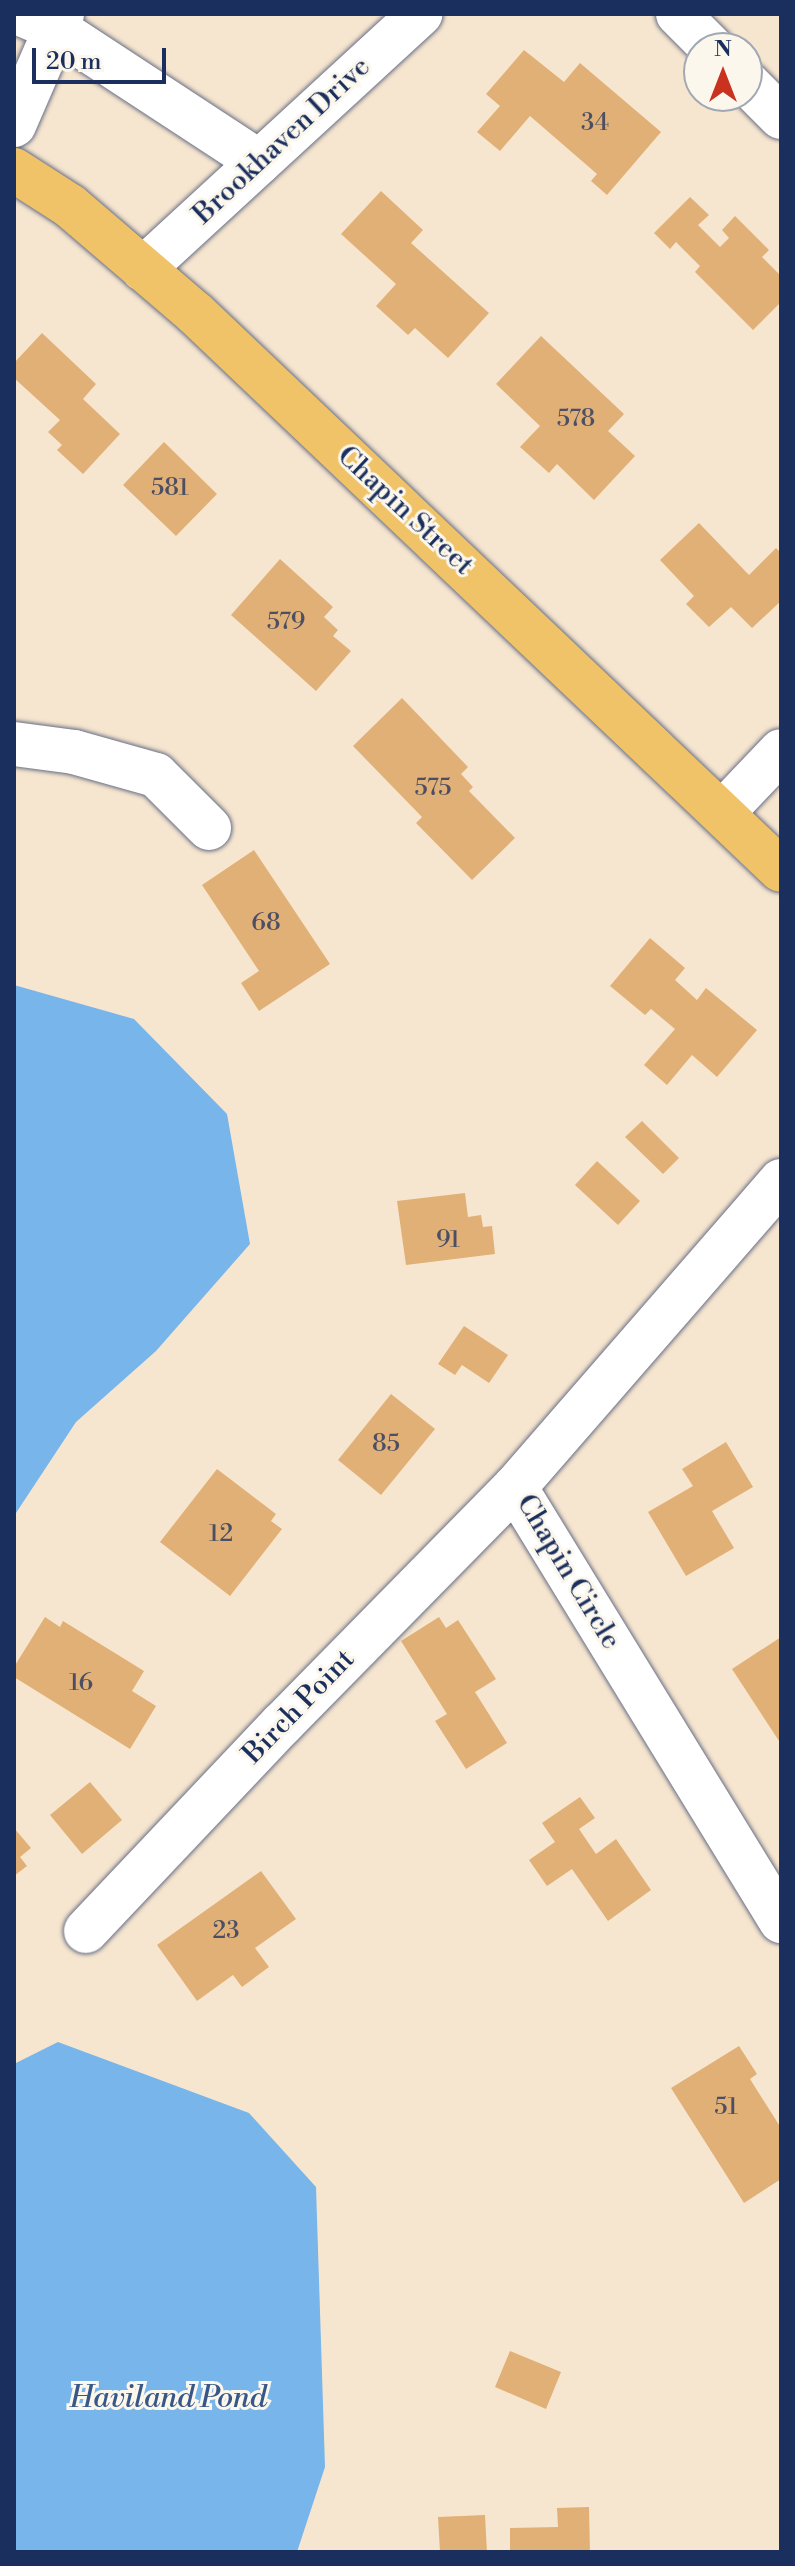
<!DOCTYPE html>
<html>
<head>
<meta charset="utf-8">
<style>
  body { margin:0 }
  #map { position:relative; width:795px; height:2566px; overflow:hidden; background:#f7e6cf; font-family:"Libre Bodoni",serif }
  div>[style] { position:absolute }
  .water>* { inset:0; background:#77b5ea }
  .building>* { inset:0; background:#e1b076 }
  .roads { filter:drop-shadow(0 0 2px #686f86) drop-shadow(0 0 2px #686f86) }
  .minor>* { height:44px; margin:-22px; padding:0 22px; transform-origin:22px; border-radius:22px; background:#fff }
  .major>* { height:44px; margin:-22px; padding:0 22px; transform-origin:22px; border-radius:22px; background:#f0c369 }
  span { translate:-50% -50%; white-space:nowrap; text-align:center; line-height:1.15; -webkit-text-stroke:6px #fbf7ec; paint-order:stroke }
  .number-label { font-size:24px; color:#4c4f64 }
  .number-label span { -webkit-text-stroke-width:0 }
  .street-label { font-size:28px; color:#1b2f5e }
  .water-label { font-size:30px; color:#375788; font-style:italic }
  .frame { position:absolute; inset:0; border:16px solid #1b2f5e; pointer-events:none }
  .north { position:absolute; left:683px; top:32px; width:80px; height:80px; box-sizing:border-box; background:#fbf7ec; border:2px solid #a1a7b3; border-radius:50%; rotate:0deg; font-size:22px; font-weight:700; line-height:32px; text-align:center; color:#1b2f5e }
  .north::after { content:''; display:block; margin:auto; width:28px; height:36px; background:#c8321e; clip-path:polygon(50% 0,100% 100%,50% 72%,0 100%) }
  .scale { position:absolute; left:32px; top:48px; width:134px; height:36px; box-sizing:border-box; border:4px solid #1b2f5e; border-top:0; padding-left:10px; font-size:24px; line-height:28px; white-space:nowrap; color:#1b2f5e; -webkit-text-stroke:6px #fbf7ec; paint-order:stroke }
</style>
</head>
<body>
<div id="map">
  <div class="water">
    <i style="clip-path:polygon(14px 985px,134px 1019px,227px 1114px,250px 1244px,156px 1351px,76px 1422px,14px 1516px)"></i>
    <i style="clip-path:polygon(58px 2042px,249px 2113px,316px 2187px,325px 2467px,297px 2552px,14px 2552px,14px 2064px)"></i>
  </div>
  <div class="building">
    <i style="clip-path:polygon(524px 50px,564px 82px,580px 63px,661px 132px,607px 195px,591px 181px,597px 174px,530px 116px,500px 151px,477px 132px,500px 106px,486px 94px)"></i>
    <i style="clip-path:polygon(381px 191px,423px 230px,411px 243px,489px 313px,448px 358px,415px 328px,408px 335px,376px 306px,396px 284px,341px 234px)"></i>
    <i style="clip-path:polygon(690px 197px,709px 215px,698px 225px,720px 247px,729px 238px,722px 230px,735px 216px,769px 250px,762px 257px,781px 276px,781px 302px,753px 330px,695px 272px,700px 266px,676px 242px,670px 249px,654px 233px)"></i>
    <i style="clip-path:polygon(42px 333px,96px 384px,83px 399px,120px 434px,83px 474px,57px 450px,62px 445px,48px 432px,60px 420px,14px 378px,14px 363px)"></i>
    <i style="clip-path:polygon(541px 336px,624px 414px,608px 431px,635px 456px,594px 500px,557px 464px,549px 473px,520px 447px,540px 426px,496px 384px)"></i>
    <i style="clip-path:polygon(164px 442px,217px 494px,176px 536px,123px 485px)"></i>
    <i style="clip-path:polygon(699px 523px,749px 575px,776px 548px,781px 553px,781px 601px,752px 628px,731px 607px,709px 627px,686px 604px,694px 596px,660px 560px)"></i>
    <i style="clip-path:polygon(280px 559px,333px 607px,324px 617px,338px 630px,333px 636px,351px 651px,316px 691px,231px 615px)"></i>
    <i style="clip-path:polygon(402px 698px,468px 767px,461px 774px,473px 787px,469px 791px,515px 838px,472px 880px,416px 823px,422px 817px,353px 746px)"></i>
    <i style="clip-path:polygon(254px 850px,330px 964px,259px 1011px,241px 983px,259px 971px,202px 885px)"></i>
    <i style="clip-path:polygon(650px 938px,685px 968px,675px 980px,697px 1000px,706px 988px,757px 1030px,717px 1077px,692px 1055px,667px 1085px,644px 1065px,675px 1029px,651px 1009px,645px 1015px,610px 986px)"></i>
    <i style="clip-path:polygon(642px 1121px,679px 1158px,663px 1174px,625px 1137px)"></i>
    <i style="clip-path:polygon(597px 1161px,640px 1201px,618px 1225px,575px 1185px)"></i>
    <i style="clip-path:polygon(465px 1193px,468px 1217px,481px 1215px,483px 1227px,492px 1226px,495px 1254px,406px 1265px,397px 1201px)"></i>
    <i style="clip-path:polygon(464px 1326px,508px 1355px,489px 1383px,462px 1365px,455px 1375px,438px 1364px)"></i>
    <i style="clip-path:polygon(391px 1394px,435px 1429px,381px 1495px,338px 1460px)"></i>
    <i style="clip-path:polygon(726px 1442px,753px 1487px,712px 1511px,734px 1548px,686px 1576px,648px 1512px,693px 1486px,682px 1469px)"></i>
    <i style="clip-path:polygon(217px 1469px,276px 1514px,271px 1521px,282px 1529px,230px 1596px,160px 1542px)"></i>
    <i style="clip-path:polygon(45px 1617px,60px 1627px,63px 1621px,144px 1671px,132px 1691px,156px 1706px,130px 1749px,14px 1677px,14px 1667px)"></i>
    <i style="clip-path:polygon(439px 1617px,446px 1628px,458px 1620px,496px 1679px,475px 1692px,507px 1743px,466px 1769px,435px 1721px,447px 1714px,401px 1641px)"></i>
    <i style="clip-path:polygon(781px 1637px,781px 1744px,732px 1669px)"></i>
    <i style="clip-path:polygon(90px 1782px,122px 1820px,82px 1854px,50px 1815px)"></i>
    <i style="clip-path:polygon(580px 1797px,595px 1818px,579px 1829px,596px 1854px,616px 1839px,651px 1890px,608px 1921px,572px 1869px,547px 1886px,529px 1860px,555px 1842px,542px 1823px)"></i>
    <i style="clip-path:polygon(14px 1828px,31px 1848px,20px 1857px,27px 1866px,14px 1876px)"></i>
    <i style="clip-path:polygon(261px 1871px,296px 1919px,255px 1948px,269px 1967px,242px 1987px,233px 1975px,197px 2001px,157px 1945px)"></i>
    <i style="clip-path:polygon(739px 2046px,757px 2074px,750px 2079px,781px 2128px,781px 2179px,744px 2203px,671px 2088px)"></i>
    <i style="clip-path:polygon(510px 2351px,561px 2372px,546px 2409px,495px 2387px)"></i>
    <i style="clip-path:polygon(589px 2507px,590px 2552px,510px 2552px,510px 2528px,558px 2527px,557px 2508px)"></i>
    <i style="clip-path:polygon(485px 2515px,487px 2552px,440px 2552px,438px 2517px)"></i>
  </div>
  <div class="roads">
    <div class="minor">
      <i style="left:21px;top:14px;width:38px;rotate:23deg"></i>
      <i style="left:56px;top:29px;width:243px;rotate:33.2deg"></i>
      <i style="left:678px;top:14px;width:48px;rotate:45deg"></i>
      <i style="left:747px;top:83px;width:48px;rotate:45deg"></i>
      <i style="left:14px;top:125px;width:121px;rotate:-66.6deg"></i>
      <i style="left:143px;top:269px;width:377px;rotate:-42.6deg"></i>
      <i style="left:14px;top:744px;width:61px;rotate:7.6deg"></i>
      <i style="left:74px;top:752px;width:85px;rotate:15.7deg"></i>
      <i style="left:156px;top:775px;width:75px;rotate:45deg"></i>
      <i style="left:723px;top:812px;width:84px;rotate:-46.4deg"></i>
      <i style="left:781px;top:1181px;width:405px;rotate:131deg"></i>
      <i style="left:515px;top:1487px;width:509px;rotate:58.5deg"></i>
      <i style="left:86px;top:1931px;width:285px;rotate:-46.6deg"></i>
      <i style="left:282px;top:1724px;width:332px;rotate:-45.5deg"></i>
    </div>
    <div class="major">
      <i style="left:14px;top:170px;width:67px;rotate:32.7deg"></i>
      <i style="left:70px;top:206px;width:165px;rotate:40.6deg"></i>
      <i style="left:195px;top:313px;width:808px;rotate:43.55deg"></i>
    </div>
  </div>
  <div class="number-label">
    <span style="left:595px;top:124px">34</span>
    <span style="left:576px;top:420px">578</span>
    <span style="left:170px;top:489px">581</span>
    <span style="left:286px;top:623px">579</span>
    <span style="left:433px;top:789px">575</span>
    <span style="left:266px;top:924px">68</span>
    <span style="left:448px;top:1241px">91</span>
    <span style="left:386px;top:1445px">85</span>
    <span style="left:221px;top:1535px">12</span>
    <span style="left:81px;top:1684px">16</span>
    <span style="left:226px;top:1932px">23</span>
    <span style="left:726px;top:2108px">51</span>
  </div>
  <div class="street-label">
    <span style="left:282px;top:141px;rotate:-43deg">Brookhaven Drive</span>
    <span style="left:405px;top:511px;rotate:43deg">Chapin Street</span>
    <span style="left:568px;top:1572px;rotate:59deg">Chapin Circle</span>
    <span style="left:299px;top:1707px;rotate:-46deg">Birch Point</span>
  </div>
  <div class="water-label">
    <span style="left:168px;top:2398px">Haviland Pond</span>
  </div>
  <div class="frame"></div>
  <div class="north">N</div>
  <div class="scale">20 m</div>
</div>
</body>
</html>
